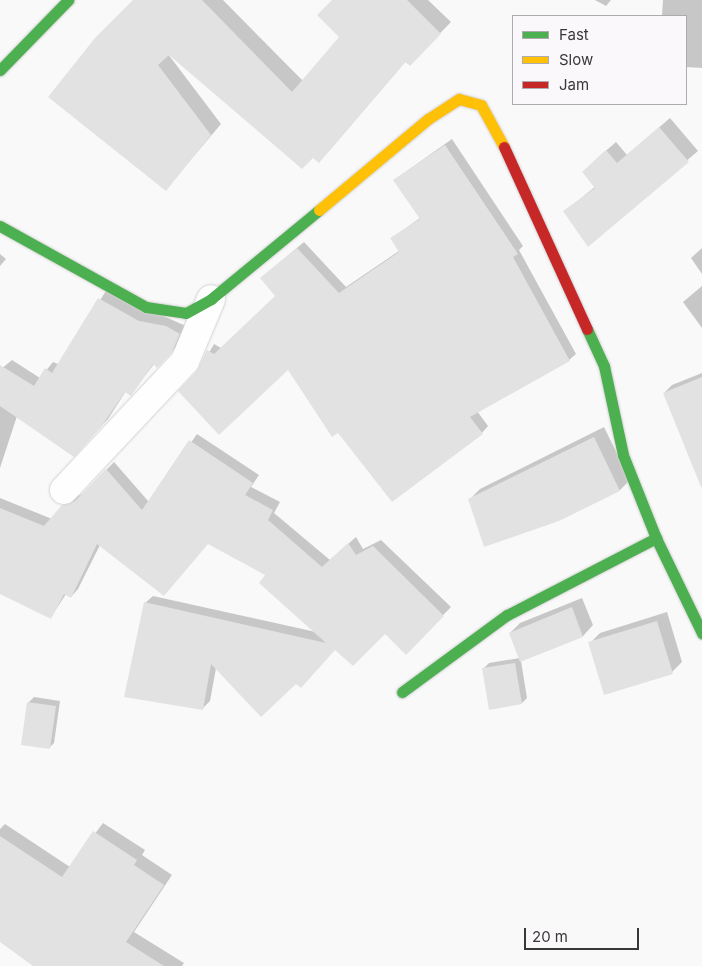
<!DOCTYPE html>
<html>
<head>
<meta charset="utf-8">
<style>
  body { margin:0 }
  #map { position:relative; width:702px; height:966px; overflow:hidden; background:#faf9fa; font-family:Inter,sans-serif }
  div>[style] { position:absolute }
  .shadow>* { inset:0; background:#0003 }
  .building>* { inset:0; background:#e3e2e3 }
  .roads { filter:drop-shadow(0 0 1px #d2d1d2) drop-shadow(0 0 1px #d2d1d2) }
  .street>* { height:28px; margin:-14px; padding:0 14px; transform-origin:14px; border-radius:14px; background:#fefefe }
  .fast>* { height:11px; margin:-5.5px; padding:0 5.5px; transform-origin:5.5px; border-radius:5.5px; background:#4caf50 }
  .slow>* { height:11px; margin:-5.5px; padding:0 5.5px; transform-origin:5.5px; border-radius:5.5px; background:#ffc107 }
  .jam>* { height:11px; margin:-5.5px; padding:0 5.5px; transform-origin:5.5px; border-radius:5.5px; background:#c62828 }
  span { translate:-50% -50%; white-space:nowrap; text-align:center; line-height:1.15; -webkit-text-stroke:5px #fbf8fb; paint-order:stroke }
  .legend { position:absolute; left:512px; top:15px; width:175px; height:90px; box-sizing:border-box; background:#fbf8fb; border:1px solid #adabad; margin:0; padding:6px 9px; list-style:none; font-size:15px; color:#393839 }
  .legend li { display:flex; align-items:center; gap:10px; height:25px }
  .legend b { width:25px; border:1px solid #adabad }
  .scale { position:absolute; left:524px; top:928px; width:115px; height:22px; box-sizing:border-box; border:2px solid #393839; border-top:0; padding-left:6px; font-size:15px; line-height:18px; white-space:nowrap; color:#393839; -webkit-text-stroke:4px #fbf8fb; paint-order:stroke }
</style>
</head>
<body>
<div id="map">
  <div class="shadow">
    <i style="clip-path:polygon(135px 0,223px 0,303px 81px,341px 37px,334px 0,428px 0,451px 22px,410px 64px,406px 61px,329px 151px,168px 54px,221px 124px,166px 189px)"></i>
    <i style="clip-path:polygon(595px 0,611px 0,606px 6px)"></i>
    <i style="clip-path:polygon(663px 0,702px 0,702px 68px,686px 67px,686px 16px,662px 16px)"></i>
    <i style="clip-path:polygon(670px 118px,698px 151px,588px 245px,564px 212px,596px 186px,593px 162px,616px 142px,627px 155px)"></i>
    <i style="clip-path:polygon(452px 139px,523px 246px,519px 250px,576px 354px,569px 360px,477px 411px,488px 426px,482px 433px,288px 368px,198px 372px,214px 344px,221px 348px,276px 296px,268px 272px,304px 242px,346px 287px,399px 251px,392px 238px,420px 218px,394px 180px)"></i>
    <i style="clip-path:polygon(702px 248px,702px 274px,691px 258px)"></i>
    <i style="clip-path:polygon(0 254px,6px 259px,0 266px)"></i>
    <i style="clip-path:polygon(702px 286px,702px 328px,683px 302px)"></i>
    <i style="clip-path:polygon(106px 291px,186px 326px,179px 344px,157px 367px,154px 364px,131px 394px,126px 391px,108px 419px,81px 448px,17px 416px,0 468px,0 370px,12px 360px,40px 378px,53px 362px,58px 364px)"></i>
    <i style="clip-path:polygon(702px 373px,702px 481px,664px 393px,672px 385px)"></i>
    <i style="clip-path:polygon(604px 427px,630px 480px,620px 490px,559px 520px,470px 499px,480px 489px)"></i>
    <i style="clip-path:polygon(197px 434px,259px 475px,251px 487px,280px 502px,274px 513px,330px 560px,356px 537px,363px 549px,381px 540px,451px 607px,406px 653px,385px 632px,335px 649px,296px 682px,216px 668px,210px 701px,202px 709px,145px 603px,153px 596px,316px 632px,267px 575px,208px 543px,100px 545px,78px 589px,71px 597px,66px 594px,51px 617px,0 592px,0 498px,52px 519px,71px 498px,83px 494px,114px 462px,149px 502px)"></i>
    <i style="clip-path:polygon(582px 598px,593px 625px,583px 636px,521px 661px,527px 698px,522px 703px,484px 668px,489px 663px,520px 658px,510px 633px,520px 623px)"></i>
    <i style="clip-path:polygon(667px 612px,682px 662px,672px 672px,590px 643px,600px 633px)"></i>
    <i style="clip-path:polygon(34px 697px,60px 701px,54px 743px,49px 748px,28px 703px)"></i>
    <i style="clip-path:polygon(103px 823px,145px 850px,142px 855px,172px 875px,134px 932px,184px 963px,182px 966px,35px 966px,0 941px,0 829px,5px 824px,70px 867px)"></i>
  </div>
  <div class="building">
    <i style="clip-path:polygon(133px 0,202px 0,292px 92px,339px 37px,317px 15px,332px 0,407px 0,441px 34px,410px 66px,405px 62px,319px 163px,313px 158px,302px 169px,169px 55px,158px 65px,211px 135px,166px 191px,48px 97px,95px 38px)"></i>
    <i style="clip-path:polygon(659px 127px,689px 162px,588px 247px,563px 211px,595px 188px,582px 172px,606px 150px,617px 163px)"></i>
    <i style="clip-path:polygon(445px 145px,518px 254px,513px 257px,570px 361px,470px 417px,483px 434px,392px 502px,338px 433px,332px 437px,288px 370px,219px 435px,178px 391px,197px 371px,207px 350px,214px 354px,275px 296px,260px 278px,297px 248px,339px 293px,399px 252px,390px 238px,420px 219px,393px 180px)"></i>
    <i style="clip-path:polygon(98px 298px,139px 321px,166px 326px,180px 334px,172px 352px,157px 368px,153px 364px,131px 396px,125px 392px,101px 427px,74px 457px,0 406px,0 365px,34px 386px,45px 368px,52px 373px)"></i>
    <i style="clip-path:polygon(702px 377px,702px 487px,701px 487px,663px 393px)"></i>
    <i style="clip-path:polygon(594px 437px,620px 491px,559px 521px,484px 547px,468px 499px)"></i>
    <i style="clip-path:polygon(189px 440px,253px 483px,245px 495px,273px 510px,268px 520px,322px 567px,348px 543px,356px 555px,373px 546px,444px 616px,406px 655px,385px 634px,353px 666px,335px 650px,301px 688px,296px 684px,261px 717px,211px 664px,203px 710px,124px 697px,144px 602px,326px 643px,259px 583px,265px 575px,208px 544px,164px 596px,97px 544px,71px 598px,64px 594px,51px 619px,0 594px,0 508px,44px 526px,62px 505px,75px 501px,106px 469px,142px 510px)"></i>
    <i style="clip-path:polygon(572px 607px,583px 637px,520px 662px,509px 633px)"></i>
    <i style="clip-path:polygon(657px 621px,673px 674px,604px 695px,588px 642px)"></i>
    <i style="clip-path:polygon(515px 663px,522px 704px,489px 710px,482px 668px)"></i>
    <i style="clip-path:polygon(27px 702px,56px 706px,50px 749px,21px 745px)"></i>
    <i style="clip-path:polygon(93px 831px,137px 860px,134px 865px,164px 885px,126px 942px,164px 966px,33px 966px,0 942px,0 836px,62px 877px)"></i>
  </div>
  <div class="roads">
    <div class="street">
      <i style="left:64px;top:490px;width:177px;rotate:-46.8deg"></i>
      <i style="left:185px;top:361px;width:67px;rotate:-67.2deg"></i>
    </div>
    <div class="fast">
      <i style="left:0;top:70px;width:98px;rotate:-45.8deg"></i>
      <i style="left:0;top:226px;width:167px;rotate:29deg"></i>
      <i style="left:146px;top:307px;width:40px;rotate:8.5deg"></i>
      <i style="left:186px;top:313px;width:29px;rotate:-29deg"></i>
      <i style="left:211px;top:299px;width:140px;rotate:-39.5deg"></i>
      <i style="left:587px;top:329px;width:41px;rotate:65.3deg"></i>
      <i style="left:604px;top:366px;width:91px;rotate:77.9deg"></i>
      <i style="left:623px;top:455px;width:89px;rotate:68.3deg"></i>
      <i style="left:656px;top:538px;width:106px;rotate:64.2deg"></i>
      <i style="left:402px;top:692px;width:130px;rotate:-36.3deg"></i>
      <i style="left:507px;top:615px;width:168px;rotate:-27.3deg"></i>
    </div>
    <div class="slow">
      <i style="left:319px;top:210px;width:142px;rotate:-39.9deg"></i>
      <i style="left:428px;top:119px;width:37px;rotate:-33deg"></i>
      <i style="left:459px;top:99px;width:23px;rotate:15deg"></i>
      <i style="left:481px;top:105px;width:48px;rotate:61.3deg"></i>
    </div>
    <div class="jam">
      <i style="left:504px;top:147px;width:200px;rotate:65.5deg"></i>
    </div>
  </div>
  <ul class="legend">
  <li><b style="height:6px;background:#4caf50"></b>Fast</li>
  <li><b style="height:6px;background:#ffc107"></b>Slow</li>
  <li><b style="height:6px;background:#c62828"></b>Jam</li>
  </ul>
  <div class="scale">20 m</div>
</div>
</body>
</html>
